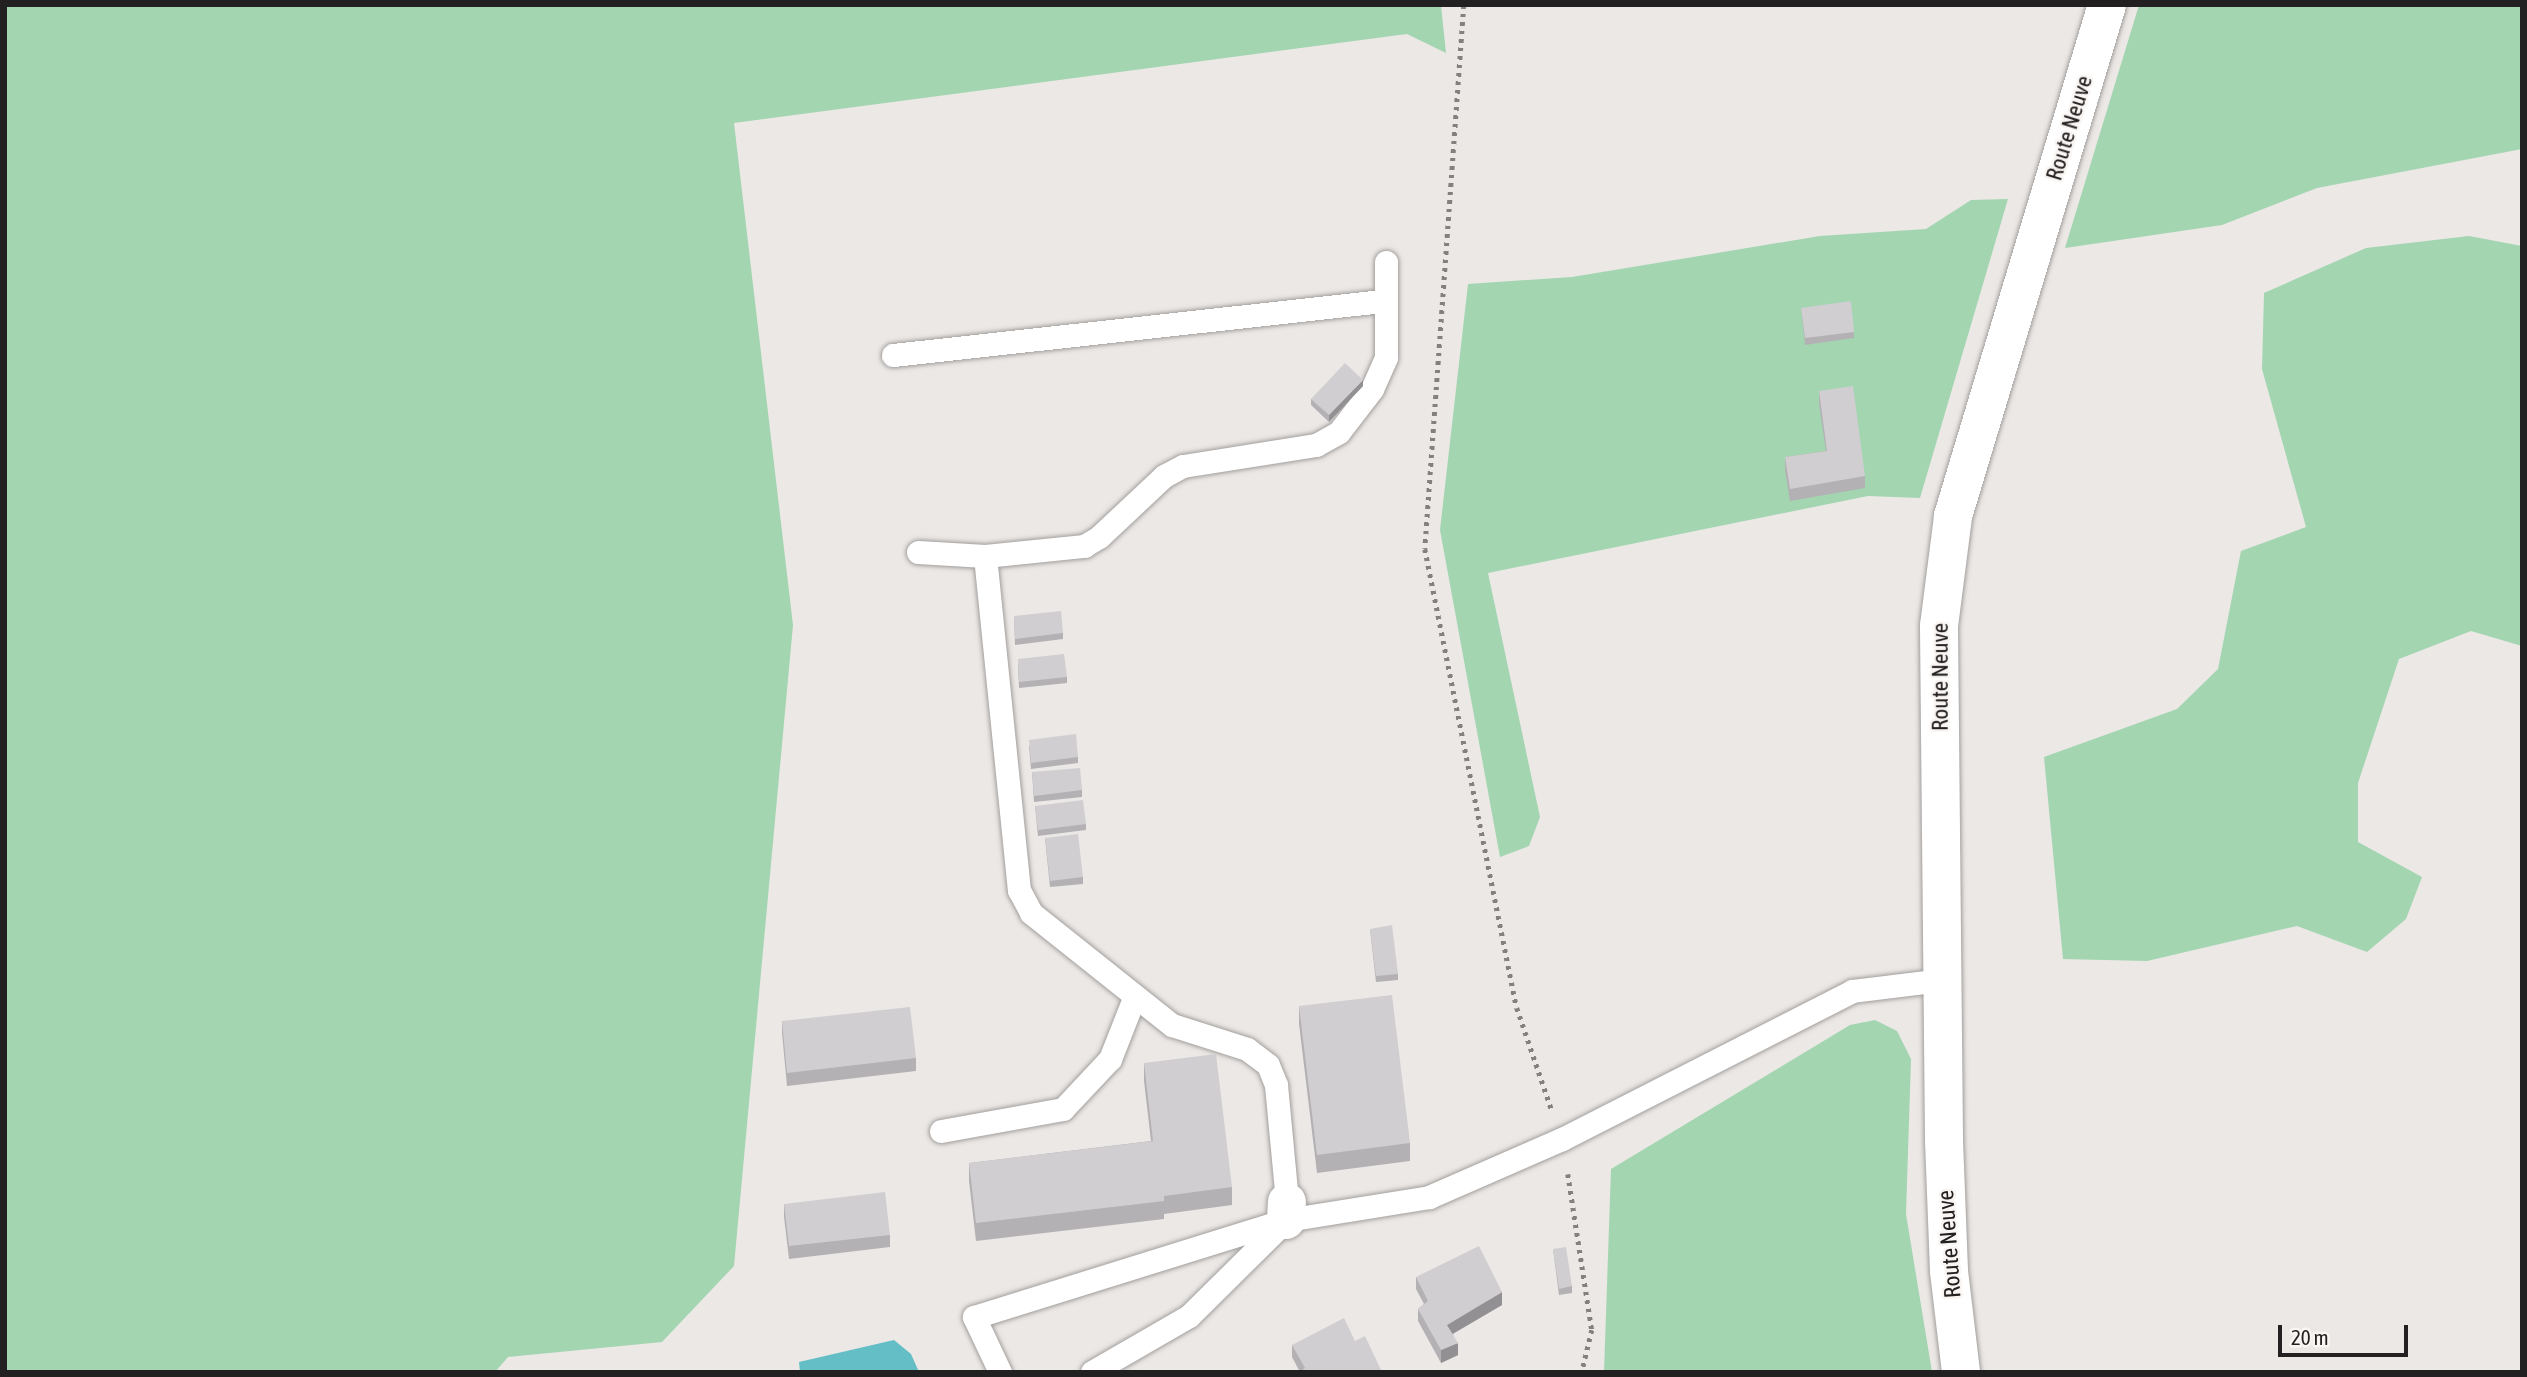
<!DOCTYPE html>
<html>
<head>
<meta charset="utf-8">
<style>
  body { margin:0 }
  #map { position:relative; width:2527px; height:1377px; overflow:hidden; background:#ebe8e6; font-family:"Asap Condensed",sans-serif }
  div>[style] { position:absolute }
  .green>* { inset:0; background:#a3d5b1 }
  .water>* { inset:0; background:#63bec5 }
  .path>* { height:4.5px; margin-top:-2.25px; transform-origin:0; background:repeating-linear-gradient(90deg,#83807f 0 3.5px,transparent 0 8.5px) }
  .roads { filter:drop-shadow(0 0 2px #a29f9d) drop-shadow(0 0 2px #a29f9d) }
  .lane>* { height:23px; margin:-11.5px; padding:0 11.5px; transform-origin:11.5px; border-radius:11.5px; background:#fff }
  .street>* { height:38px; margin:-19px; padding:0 19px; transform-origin:19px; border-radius:19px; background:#fff }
  .secondary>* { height:38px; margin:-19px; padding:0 19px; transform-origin:19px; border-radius:19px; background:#fff }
  .wall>* { inset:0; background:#b3b1b4 }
  .shaded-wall>* { inset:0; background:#929092 }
  .building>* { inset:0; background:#d0ced1 }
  span { translate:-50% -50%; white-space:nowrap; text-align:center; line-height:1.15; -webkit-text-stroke:5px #f8f5f3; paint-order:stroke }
  .street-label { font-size:23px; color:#222020 }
  .frame { position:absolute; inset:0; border:7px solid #222020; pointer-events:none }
  .scale { position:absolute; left:2278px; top:1325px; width:130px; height:32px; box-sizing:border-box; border:4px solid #222020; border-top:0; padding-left:9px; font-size:21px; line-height:24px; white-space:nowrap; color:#222020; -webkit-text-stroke:5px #f8f5f3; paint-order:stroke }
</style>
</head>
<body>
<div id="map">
  <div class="green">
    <i style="clip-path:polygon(5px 5px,1441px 5px,1446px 53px,1407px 34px,734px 123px,793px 625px,734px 1266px,662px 1342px,508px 1357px,495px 1372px,5px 1372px)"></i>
    <i style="clip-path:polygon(2139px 5px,2522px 5px,2522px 149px,2317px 188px,2222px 225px,2065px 248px)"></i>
    <i style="clip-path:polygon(2008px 199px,1920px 498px,1868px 496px,1488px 573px,1540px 817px,1529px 846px,1500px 857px,1440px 530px,1468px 284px,1572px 277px,1820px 236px,1926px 229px,1971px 200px)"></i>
    <i style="clip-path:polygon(2469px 236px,2522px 246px,2522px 646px,2471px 631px,2399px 659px,2358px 783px,2358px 842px,2422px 877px,2406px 919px,2367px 952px,2297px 926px,2147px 961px,2063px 959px,2044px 757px,2177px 709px,2218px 669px,2241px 551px,2306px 527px,2262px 369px,2264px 293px,2366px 248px)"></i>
    <i style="clip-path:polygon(1875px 1020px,1897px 1031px,1911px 1059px,1906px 1214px,1932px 1372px,1604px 1372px,1611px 1169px,1850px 1025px)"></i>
  </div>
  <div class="water">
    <i style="clip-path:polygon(894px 1340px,911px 1354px,919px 1372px,800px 1372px,799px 1362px)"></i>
  </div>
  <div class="path">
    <i style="left:1464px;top:5px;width:545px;rotate:94.1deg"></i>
    <i style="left:1425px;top:549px;width:468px;rotate:78.7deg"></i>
    <i style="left:1517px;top:1008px;width:106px;rotate:71.2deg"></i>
    <i style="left:1568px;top:1174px;width:158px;rotate:81.3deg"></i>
    <i style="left:1592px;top:1330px;width:43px;rotate:103.4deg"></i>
  </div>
  <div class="roads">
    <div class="lane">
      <i style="left:893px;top:355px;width:495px;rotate:-6.3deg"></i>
      <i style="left:918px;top:552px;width:67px;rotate:3.4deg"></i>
      <i style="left:985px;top:556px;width:100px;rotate:-5.8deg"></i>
      <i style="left:1084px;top:546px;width:17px;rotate:-31deg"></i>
      <i style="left:1099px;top:537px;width:89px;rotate:-43.2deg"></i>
      <i style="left:1164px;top:476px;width:21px;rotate:-28deg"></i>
      <i style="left:1183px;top:466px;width:135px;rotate:-9deg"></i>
      <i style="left:1316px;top:445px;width:26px;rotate:-29deg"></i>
      <i style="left:1339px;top:432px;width:54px;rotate:-52.5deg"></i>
      <i style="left:1372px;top:389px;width:35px;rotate:-66deg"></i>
      <i style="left:1386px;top:357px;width:95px;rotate:-90deg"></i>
      <i style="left:985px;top:556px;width:336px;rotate:84.2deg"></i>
      <i style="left:1019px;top:890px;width:26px;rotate:62deg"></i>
      <i style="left:1031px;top:913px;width:180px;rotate:38.5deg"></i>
      <i style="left:1172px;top:1025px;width:79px;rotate:17.7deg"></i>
      <i style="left:1247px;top:1049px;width:26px;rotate:37deg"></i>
      <i style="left:1268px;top:1065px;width:22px;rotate:68deg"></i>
      <i style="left:1276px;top:1085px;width:118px;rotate:84.6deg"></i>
      <i style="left:941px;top:1131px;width:124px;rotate:-10.2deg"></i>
      <i style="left:1063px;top:1109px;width:69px;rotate:-46.8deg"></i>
      <i style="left:1110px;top:1059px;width:66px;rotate:-68.5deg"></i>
      <i style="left:1000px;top:1372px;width:61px;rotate:-115.3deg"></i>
      <i style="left:974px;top:1317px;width:327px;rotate:-17.3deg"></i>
      <i style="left:1286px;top:1220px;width:145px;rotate:-9.1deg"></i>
      <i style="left:1429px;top:1197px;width:145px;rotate:-23.6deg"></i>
      <i style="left:1562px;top:1139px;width:326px;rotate:-27deg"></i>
      <i style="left:1852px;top:991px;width:90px;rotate:-7deg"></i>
      <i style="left:1092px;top:1372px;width:112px;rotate:-30deg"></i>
      <i style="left:1189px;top:1316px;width:134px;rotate:-44.7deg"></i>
    </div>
    <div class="street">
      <i style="left:1286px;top:1220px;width:18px;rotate:-87deg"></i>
    </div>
    <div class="secondary">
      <i style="left:1961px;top:1372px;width:102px;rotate:-96.8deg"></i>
      <i style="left:1949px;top:1271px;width:132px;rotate:-92.2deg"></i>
      <i style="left:1944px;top:1139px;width:513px;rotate:-90.56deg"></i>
      <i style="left:1939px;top:626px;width:111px;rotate:-82.7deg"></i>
      <i style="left:1953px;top:516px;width:534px;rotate:-73.23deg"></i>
    </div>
  </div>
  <div class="wall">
    <i style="clip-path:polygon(1801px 308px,1854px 332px,1854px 338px,1805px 345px)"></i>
    <i style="clip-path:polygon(1363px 386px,1329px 422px,1311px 405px,1311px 399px)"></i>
    <i style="clip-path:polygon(1819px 391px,1865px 476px,1865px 488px,1790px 501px,1785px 470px,1785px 457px,1826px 451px,1819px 404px)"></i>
    <i style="clip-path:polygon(1014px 616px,1063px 633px,1063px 639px,1015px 645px)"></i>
    <i style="clip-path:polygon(1018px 665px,1067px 677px,1067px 683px,1019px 688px)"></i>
    <i style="clip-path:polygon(1029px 746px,1078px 757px,1078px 763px,1031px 769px)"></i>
    <i style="clip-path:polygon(1032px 772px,1082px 790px,1082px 797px,1034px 802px)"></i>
    <i style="clip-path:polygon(1035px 806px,1086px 824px,1086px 830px,1038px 836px)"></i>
    <i style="clip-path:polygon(1045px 838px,1083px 877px,1083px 884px,1050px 887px)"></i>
    <i style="clip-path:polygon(1370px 929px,1398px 974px,1398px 980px,1376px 982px)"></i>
    <i style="clip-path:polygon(1299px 1006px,1410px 1143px,1410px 1161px,1317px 1173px,1299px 1024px)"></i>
    <i style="clip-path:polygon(782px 1021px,916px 1058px,916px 1071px,787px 1086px,782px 1033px)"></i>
    <i style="clip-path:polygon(1144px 1063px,1232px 1187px,1232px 1205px,1164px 1214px,1164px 1219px,976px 1241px,969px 1181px,969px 1163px,1151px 1141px,1144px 1081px)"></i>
    <i style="clip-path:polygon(784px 1204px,890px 1235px,890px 1247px,789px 1259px,784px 1217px)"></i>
    <i style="clip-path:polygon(1553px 1249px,1572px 1286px,1572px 1293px,1559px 1295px)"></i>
    <i style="clip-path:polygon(1416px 1277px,1502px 1305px,1453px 1334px,1458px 1355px,1441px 1363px,1418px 1321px,1418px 1309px,1424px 1304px,1416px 1289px)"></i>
    <i style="clip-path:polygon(1355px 1341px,1300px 1372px,1292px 1357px,1292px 1345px)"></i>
  </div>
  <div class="shaded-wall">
    <i style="clip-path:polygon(1363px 380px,1363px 386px,1329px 422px,1329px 415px)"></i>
    <i style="clip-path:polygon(1502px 1292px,1502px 1305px,1447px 1337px,1447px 1325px)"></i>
    <i style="clip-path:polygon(1458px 1343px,1458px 1355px,1441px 1363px,1441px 1350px)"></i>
  </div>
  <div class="building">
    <i style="clip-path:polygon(1851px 301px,1854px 332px,1805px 338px,1801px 308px)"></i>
    <i style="clip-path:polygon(1345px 363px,1363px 380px,1329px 415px,1311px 399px)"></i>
    <i style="clip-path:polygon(1853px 386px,1865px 476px,1790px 489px,1785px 457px,1827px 451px,1819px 391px)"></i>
    <i style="clip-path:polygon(1061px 611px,1063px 633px,1015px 639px,1014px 616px)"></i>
    <i style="clip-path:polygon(1064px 654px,1067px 677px,1019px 682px,1018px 659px)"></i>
    <i style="clip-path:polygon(1076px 734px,1078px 757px,1031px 763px,1029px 740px)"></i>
    <i style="clip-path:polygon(1080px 768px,1082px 790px,1034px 796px,1032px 772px)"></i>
    <i style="clip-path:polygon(1083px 800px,1086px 824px,1038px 830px,1035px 806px)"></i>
    <i style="clip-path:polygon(1078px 834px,1083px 877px,1050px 881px,1045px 838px)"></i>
    <i style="clip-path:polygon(1392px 925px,1398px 974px,1376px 976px,1370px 929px)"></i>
    <i style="clip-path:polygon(1392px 995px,1410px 1143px,1317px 1155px,1299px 1006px)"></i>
    <i style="clip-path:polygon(910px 1007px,916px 1058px,787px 1073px,782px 1021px)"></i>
    <i style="clip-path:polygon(1216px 1054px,1232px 1187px,1164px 1196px,1164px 1201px,976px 1223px,969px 1163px,1153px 1141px,1144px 1063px)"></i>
    <i style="clip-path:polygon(885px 1192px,890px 1235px,789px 1246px,784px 1204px)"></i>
    <i style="clip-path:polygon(1479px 1246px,1502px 1292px,1447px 1325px,1458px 1343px,1441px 1350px,1418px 1309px,1428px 1301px,1416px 1277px)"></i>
    <i style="clip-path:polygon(1566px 1247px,1572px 1286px,1559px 1289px,1553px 1249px)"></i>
    <i style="clip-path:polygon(1344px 1318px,1355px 1341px,1365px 1336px,1382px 1372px,1300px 1372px,1305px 1368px,1292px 1345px)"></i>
  </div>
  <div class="street-label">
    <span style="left:2069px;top:128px;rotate:-73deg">Route Neuve</span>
    <span style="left:1940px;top:677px;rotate:-90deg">Route Neuve</span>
    <span style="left:1949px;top:1244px;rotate:-94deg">Route Neuve</span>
  </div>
  <div class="frame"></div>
  <div class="scale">20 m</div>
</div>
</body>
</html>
